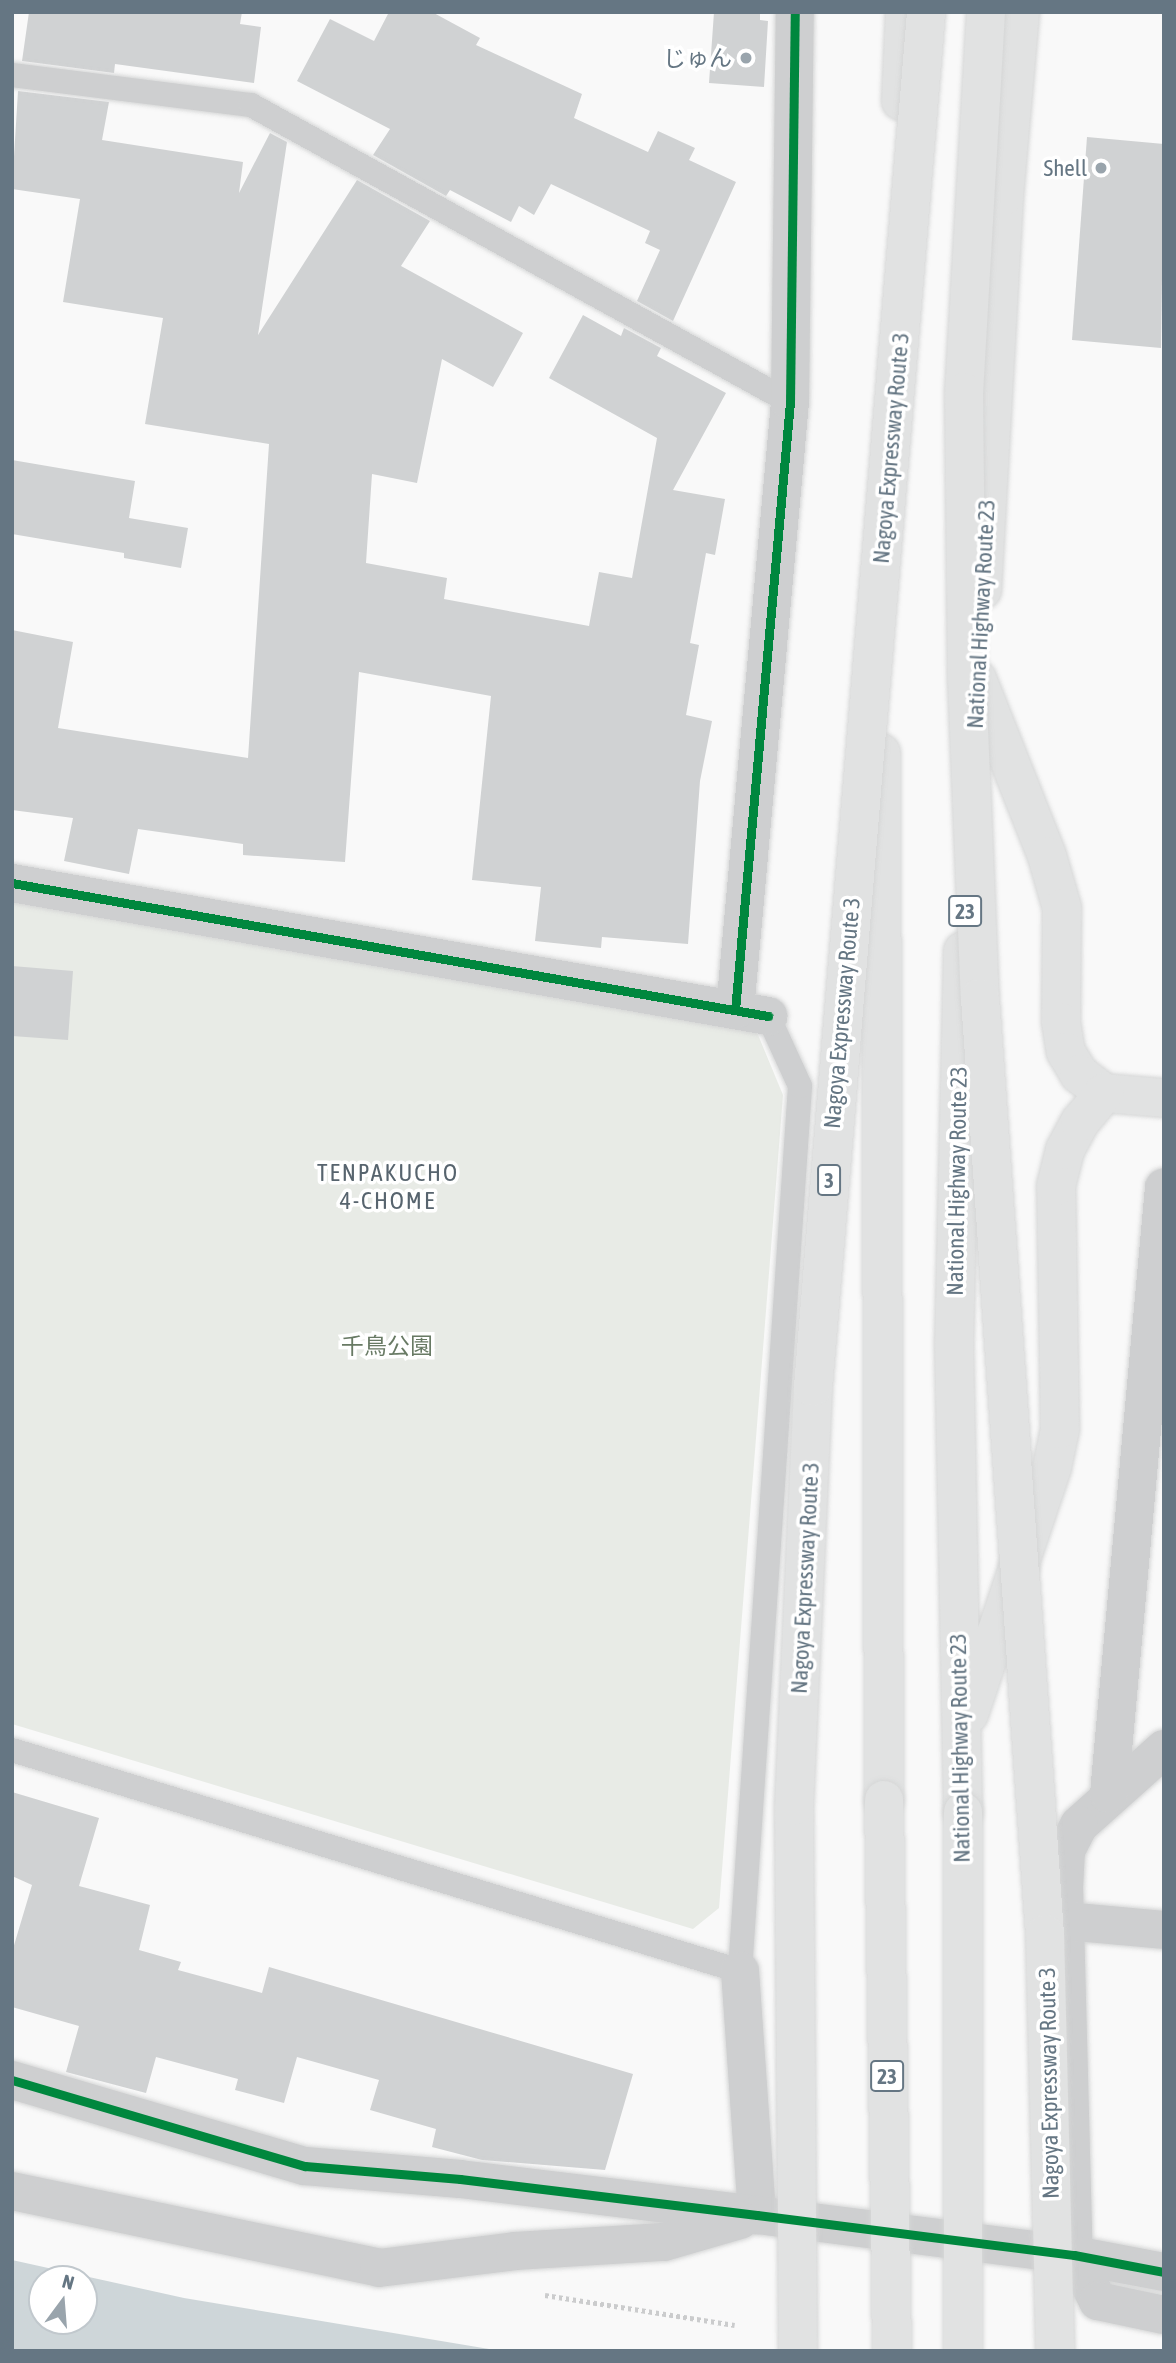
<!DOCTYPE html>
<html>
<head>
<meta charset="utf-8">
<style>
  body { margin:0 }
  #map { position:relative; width:1176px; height:2363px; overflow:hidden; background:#f9f9f9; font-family:"Asap Condensed","Noto Sans JP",sans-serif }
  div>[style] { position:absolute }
  .green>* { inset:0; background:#e8ebe6 }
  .water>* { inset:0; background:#ced6d9 }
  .building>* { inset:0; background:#d0d2d3 }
  .path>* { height:4.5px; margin-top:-2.25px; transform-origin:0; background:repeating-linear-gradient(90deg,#cbcccd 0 3.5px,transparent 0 7px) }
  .roads { filter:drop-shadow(0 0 2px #d5d6d6) drop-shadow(0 0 2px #d5d6d6) }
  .lane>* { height:24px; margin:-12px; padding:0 12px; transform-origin:12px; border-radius:12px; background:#cecfd0 }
  .street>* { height:38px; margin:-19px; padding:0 19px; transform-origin:19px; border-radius:19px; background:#cecfd0 }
  .highway>* { height:38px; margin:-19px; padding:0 19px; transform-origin:19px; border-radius:19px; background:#e1e2e2 }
  .bridges { filter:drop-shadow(0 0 2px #d5d6d6) drop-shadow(0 0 2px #d5d6d6) }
  .highway-bridge>* { height:38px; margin:-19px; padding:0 19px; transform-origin:19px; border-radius:19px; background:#e1e2e2 }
  .cycleway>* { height:9px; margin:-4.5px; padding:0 4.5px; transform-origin:4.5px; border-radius:4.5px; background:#00873e }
  .dots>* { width:19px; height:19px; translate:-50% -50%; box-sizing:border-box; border:4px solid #fff; border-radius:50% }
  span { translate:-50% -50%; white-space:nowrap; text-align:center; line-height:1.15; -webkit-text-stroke:7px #fff; paint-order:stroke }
  .shield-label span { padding:2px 5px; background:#fff; border:2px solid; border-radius:5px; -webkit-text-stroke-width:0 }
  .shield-label { font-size:21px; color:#657683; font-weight:700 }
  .poi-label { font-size:23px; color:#657683 }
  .right { translate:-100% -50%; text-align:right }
  .street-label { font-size:23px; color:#657683 }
  .park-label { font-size:23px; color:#687a64 }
  .neighbourhood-label { font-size:24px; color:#57646e; letter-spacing:2px }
  .frame { position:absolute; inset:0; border:14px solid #657683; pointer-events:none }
  .north { position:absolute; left:28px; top:2265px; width:70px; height:70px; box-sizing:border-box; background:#fff; border:2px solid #c1c8cd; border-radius:50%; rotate:16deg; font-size:19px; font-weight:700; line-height:28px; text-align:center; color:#657683 }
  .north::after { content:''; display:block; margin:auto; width:24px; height:32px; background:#99a4ac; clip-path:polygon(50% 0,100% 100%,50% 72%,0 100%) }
</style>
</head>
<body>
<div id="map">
  <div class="green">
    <i style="clip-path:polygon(12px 896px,756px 1030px,783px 1095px,719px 1908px,693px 1929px,12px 1724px)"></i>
  </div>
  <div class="water">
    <i style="clip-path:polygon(evenodd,12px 2260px,184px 2298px,501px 2351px,12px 2351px,12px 2260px,42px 2279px,84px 2279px,84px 2321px,42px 2321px,42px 2279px)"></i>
  </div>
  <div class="building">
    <i style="clip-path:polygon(29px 12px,242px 12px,240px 24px,261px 27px,254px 83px,115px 64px,114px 73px,22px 61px)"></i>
    <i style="clip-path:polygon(389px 12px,432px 12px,480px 38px,476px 45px,582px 94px,574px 118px,648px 152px,658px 131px,695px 148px,689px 160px,736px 182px,673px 321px,637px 301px,660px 250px,645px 243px,650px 231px,551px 184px,534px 215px,519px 206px,511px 222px,450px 190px,446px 196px,373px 155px,390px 129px,297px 81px,330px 19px,374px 41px)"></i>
    <i style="clip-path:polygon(714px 12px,760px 12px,760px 20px,768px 21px,764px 87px,709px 83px)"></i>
    <i style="clip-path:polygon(18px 91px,109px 102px,102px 140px,243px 162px,239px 193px,270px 133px,287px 142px,258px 335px,357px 180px,430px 221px,401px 266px,523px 333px,493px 387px,442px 359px,417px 483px,372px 474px,366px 563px,447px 578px,444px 599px,589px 626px,599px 572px,632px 578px,657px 438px,549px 378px,583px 315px,621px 336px,624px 328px,661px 348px,657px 356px,726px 393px,673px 490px,725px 499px,715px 555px,706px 553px,690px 643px,699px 645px,686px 715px,712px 721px,700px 781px,688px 944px,602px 937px,601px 948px,535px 941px,541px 887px,472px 880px,491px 696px,359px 672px,345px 862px,243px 855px,243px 844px,138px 829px,129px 874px,64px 861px,73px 818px,12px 810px,12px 630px,73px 642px,58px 728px,248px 758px,269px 444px,145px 424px,163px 318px,63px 302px,80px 199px,12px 189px)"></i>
    <i style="clip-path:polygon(1087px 137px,1164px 144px,1161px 348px,1072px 340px)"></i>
    <i style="clip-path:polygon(12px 460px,135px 481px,129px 518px,188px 528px,181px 568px,124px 558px,124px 553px,12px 534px)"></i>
    <i style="clip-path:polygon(12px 966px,73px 971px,68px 1040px,12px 1036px)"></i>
    <i style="clip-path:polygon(12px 1792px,99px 1818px,79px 1886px,150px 1905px,139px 1950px,181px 1962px,178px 1970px,262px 1993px,269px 1967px,633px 2074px,605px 2170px,482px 2160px,432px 2147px,436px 2129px,370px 2110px,379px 2080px,297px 2057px,284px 2103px,235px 2090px,238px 2079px,156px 2057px,146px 2093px,66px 2072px,79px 2026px,12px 2007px,12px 1952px,32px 1885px,12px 1876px)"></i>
  </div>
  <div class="path">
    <i style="left:545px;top:2295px;width:192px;rotate:9deg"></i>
  </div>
  <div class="roads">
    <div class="lane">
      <i style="left:12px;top:75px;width:241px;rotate:7.2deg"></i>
      <i style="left:251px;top:105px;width:615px;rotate:28.86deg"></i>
      <i style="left:12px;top:1750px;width:761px;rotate:16.89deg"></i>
      <i style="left:740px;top:1971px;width:887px;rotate:-86.12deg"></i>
      <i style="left:800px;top:1086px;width:77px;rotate:-114.6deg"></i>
    </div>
    <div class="street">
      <i style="left:12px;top:883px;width:768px;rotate:9.98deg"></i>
      <i style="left:735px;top:1010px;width:610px;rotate:-84.83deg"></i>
      <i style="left:790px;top:402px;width:390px;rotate:-89.3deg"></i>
      <i style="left:1164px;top:1749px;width:114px;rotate:138.2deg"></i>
      <i style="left:1079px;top:1825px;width:28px;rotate:117deg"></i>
      <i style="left:1066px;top:1850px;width:35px;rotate:93deg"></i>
      <i style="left:1064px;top:1885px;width:370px;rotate:88.5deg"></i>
      <i style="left:1074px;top:2255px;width:52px;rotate:62.4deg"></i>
      <i style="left:1098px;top:2301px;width:67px;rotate:12deg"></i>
      <i style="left:1109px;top:1794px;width:609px;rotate:-84.82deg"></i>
      <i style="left:1065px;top:1921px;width:99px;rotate:5.2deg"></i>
      <i style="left:740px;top:1971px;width:245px;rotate:86deg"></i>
      <i style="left:12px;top:2080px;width:305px;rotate:16.4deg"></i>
      <i style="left:305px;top:2166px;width:156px;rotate:4.8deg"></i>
      <i style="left:460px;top:2179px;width:299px;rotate:6.9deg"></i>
      <i style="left:757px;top:2215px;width:320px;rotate:7.2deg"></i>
      <i style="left:1074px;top:2255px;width:92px;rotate:10.7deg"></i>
      <i style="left:12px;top:2191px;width:375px;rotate:11.8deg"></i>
      <i style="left:379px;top:2268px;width:137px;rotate:-7.1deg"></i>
      <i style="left:515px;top:2251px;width:149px;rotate:-3.5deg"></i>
      <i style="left:664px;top:2242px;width:79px;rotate:-16.1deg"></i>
    </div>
    <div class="highway">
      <i style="left:901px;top:101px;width:89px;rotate:-87.4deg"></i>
      <i style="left:982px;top:590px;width:395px;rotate:-86.8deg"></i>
      <i style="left:1004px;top:196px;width:185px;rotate:-85deg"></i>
      <i style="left:977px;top:679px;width:190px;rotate:68.4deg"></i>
      <i style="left:1047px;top:856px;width:54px;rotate:73.9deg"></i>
      <i style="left:1062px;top:908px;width:114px;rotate:90.5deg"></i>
      <i style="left:1061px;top:1022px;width:30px;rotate:81deg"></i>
      <i style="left:1066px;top:1052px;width:26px;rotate:59deg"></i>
      <i style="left:1079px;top:1074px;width:31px;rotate:37deg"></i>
      <i style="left:1104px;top:1093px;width:60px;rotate:4.8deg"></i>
      <i style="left:881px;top:753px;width:1047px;rotate:89.84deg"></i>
      <i style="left:963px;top:951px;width:391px;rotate:91.3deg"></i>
      <i style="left:954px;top:1342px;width:470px;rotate:88.9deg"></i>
      <i style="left:969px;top:1714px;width:261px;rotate:-71.4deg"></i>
      <i style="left:1052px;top:1467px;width:39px;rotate:-78deg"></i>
      <i style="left:1060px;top:1429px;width:243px;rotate:-90.9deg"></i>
      <i style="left:1056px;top:1186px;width:37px;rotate:-76deg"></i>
      <i style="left:1065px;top:1150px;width:32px;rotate:-62deg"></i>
      <i style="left:1080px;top:1122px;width:38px;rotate:-50deg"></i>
    </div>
  </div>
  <div class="bridges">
    <div class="highway-bridge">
      <i style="left:986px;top:12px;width:381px;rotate:93.3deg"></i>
      <i style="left:964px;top:392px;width:287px;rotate:89.4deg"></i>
      <i style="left:967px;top:679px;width:319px;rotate:87.7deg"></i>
      <i style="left:980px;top:998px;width:938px;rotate:86.03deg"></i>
      <i style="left:1045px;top:1934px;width:417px;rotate:88.6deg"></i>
      <i style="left:884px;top:1800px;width:551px;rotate:89.17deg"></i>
      <i style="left:963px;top:1812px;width:539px;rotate:90deg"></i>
      <i style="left:798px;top:2351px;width:545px;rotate:-90.42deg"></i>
      <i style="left:794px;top:1806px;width:419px;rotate:-87.4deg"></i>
      <i style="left:813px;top:1387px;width:1380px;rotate:-85.3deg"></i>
    </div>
  </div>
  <div class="cycleway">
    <i style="left:12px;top:883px;width:768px;rotate:9.98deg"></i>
    <i style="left:735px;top:1010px;width:610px;rotate:-84.83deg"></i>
    <i style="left:790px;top:402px;width:390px;rotate:-89.3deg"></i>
    <i style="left:12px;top:2080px;width:305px;rotate:16.4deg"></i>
    <i style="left:305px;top:2166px;width:156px;rotate:4.8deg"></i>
    <i style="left:460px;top:2179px;width:299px;rotate:6.9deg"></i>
    <i style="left:757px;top:2215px;width:320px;rotate:7.2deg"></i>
    <i style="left:1074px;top:2255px;width:92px;rotate:10.7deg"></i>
  </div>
  <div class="dots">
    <i style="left:746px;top:58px;background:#99a4ac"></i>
    <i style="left:1101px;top:168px;background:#99a4ac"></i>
  </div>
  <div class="shield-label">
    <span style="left:965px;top:911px">23</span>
    <span style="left:829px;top:1180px">3</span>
    <span style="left:887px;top:2076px">23</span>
  </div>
  <div class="poi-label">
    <span class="right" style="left:732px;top:58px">じゅん</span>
    <span class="right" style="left:1087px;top:168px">Shell</span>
  </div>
  <div class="street-label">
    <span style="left:891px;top:448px;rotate:-85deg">Nagoya Expressway Route 3</span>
    <span style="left:981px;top:614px;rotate:-87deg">National Highway Route 23</span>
    <span style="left:842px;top:1013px;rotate:-85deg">Nagoya Expressway Route 3</span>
    <span style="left:957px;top:1181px;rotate:-89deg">National Highway Route 23</span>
    <span style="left:805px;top:1578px;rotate:-87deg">Nagoya Expressway Route 3</span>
    <span style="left:960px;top:1748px;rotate:-91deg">National Highway Route 23</span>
    <span style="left:1049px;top:2083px;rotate:-91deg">Nagoya Expressway Route 3</span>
  </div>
  <div class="park-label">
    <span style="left:387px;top:1346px">千鳥公園</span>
  </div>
  <div class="neighbourhood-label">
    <span style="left:388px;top:1187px">TENPAKUCHO<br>4-CHOME</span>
  </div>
  <div class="frame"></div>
  <div class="north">N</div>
</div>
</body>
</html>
